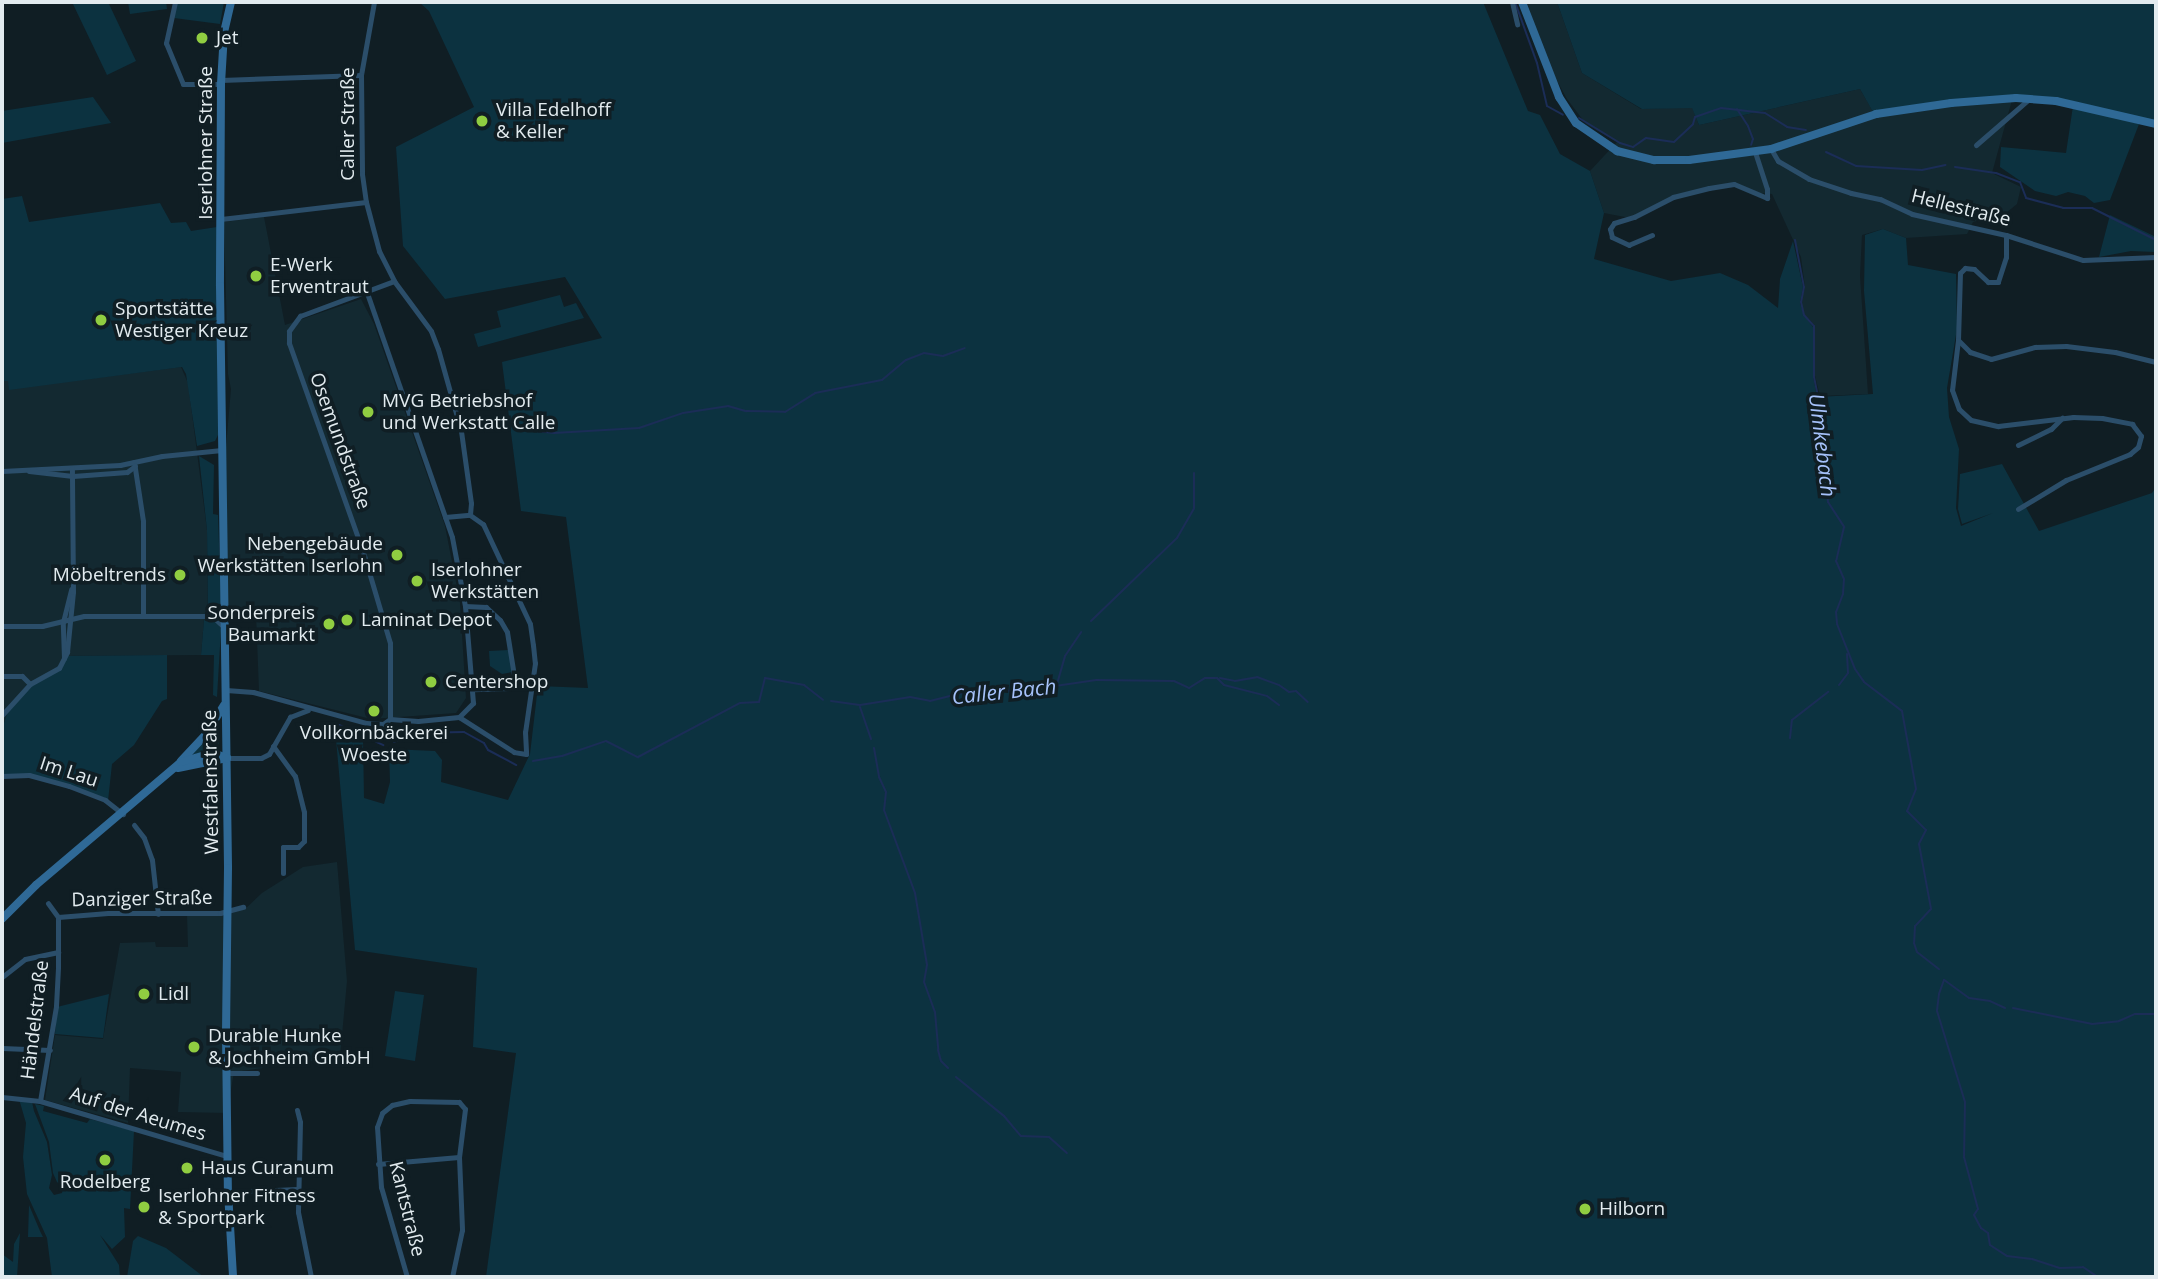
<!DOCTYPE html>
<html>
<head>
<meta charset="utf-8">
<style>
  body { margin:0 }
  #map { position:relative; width:2158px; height:1279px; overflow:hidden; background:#101e24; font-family:"Open Sans",sans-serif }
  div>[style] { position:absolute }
  .built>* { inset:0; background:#132931 }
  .green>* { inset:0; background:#0c3240 }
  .stream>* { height:2px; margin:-1px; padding:0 1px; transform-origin:1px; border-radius:1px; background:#1b2d57 }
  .street>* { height:5px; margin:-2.5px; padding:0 2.5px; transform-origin:2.5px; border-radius:2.5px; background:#2b4e6a }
  .secondary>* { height:8px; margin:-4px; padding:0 4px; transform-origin:4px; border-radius:4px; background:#2f6996 }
  .dots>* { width:19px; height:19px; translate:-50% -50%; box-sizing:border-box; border:4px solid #101e24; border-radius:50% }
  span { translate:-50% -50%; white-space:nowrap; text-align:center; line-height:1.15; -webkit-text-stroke:7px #101e24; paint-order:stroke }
  .poi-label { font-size:19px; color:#e2ebef }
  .left { translate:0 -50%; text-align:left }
  .right { translate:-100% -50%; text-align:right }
  .street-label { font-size:19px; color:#e2ebef }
  .water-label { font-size:21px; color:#a6c2fb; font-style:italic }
  .frame { position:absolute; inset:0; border:4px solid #e2ebef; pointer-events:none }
</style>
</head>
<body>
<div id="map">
  <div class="built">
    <i style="clip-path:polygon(1527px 2px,1557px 2px,1582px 73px,1641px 109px,1692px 107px,1699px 125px,1860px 89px,1875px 115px,2012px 100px,1992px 173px,2021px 187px,2017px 204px,2006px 213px,1973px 222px,1967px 234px,1906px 238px,1883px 229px,1862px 235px,1860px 276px,1868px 394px,1820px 396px,1815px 376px,1815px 326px,1804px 314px,1801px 302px,1805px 287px,1801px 257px,1772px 194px,1758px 193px,1741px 185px,1687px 192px,1630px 218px,1604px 213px,1590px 171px,1617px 142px,1586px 124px,1567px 99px,1546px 61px)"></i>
    <i style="clip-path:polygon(264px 217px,285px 325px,361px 299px,374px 324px,445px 526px,460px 603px,466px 698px,456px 713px,371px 719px,259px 691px,256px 614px,226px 611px,226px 447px,231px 389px,228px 374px,224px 222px)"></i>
    <i style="clip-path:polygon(181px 367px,188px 383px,207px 530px,208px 620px,204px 620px,201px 655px,67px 656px,60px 669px,6px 718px,2px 729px,2px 381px,9px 381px,9px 389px)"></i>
    <i style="clip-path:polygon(337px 862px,347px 981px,340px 1057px,234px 1072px,227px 1113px,178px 1112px,181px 1072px,130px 1068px,128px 1123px,45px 1100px,55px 1035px,103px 1039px,120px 943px,155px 942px,156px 947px,188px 947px,187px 915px,226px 915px,245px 909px,262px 893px,303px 867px)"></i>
  </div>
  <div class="green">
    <i style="clip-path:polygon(72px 2px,108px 2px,136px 61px,107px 75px)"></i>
    <i style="clip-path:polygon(128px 2px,166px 2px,167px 9px,130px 14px)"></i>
    <i style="clip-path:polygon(177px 2px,224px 2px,220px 24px,174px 18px)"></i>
    <i style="clip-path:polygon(419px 2px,1483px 2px,1528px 111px,1540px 115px,1560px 154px,1590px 171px,1604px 213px,1594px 259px,1671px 281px,1720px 273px,1748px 285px,1778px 308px,1780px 279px,1793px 241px,1803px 287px,1800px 303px,1804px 315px,1813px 327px,1813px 376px,1817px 397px,1873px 394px,1864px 291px,1865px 235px,1883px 229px,1906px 238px,1908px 265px,1956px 274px,1957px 329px,1947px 388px,1949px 417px,1959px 449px,1956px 508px,1961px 526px,1993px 513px,1962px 524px,1958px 509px,1960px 474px,2002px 464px,2039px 531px,2152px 493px,2156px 487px,2156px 1277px,486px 1277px,516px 1053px,473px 1047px,477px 968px,355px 950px,335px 728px,363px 738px,364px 798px,384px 804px,390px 782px,389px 749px,435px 751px,442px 760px,441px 782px,508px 800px,530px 754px,538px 686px,588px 688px,566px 517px,521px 511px,502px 362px,602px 338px,565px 277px,445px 299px,403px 246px,396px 147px,474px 107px,429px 11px)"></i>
    <i style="clip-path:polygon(1557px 2px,2156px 2px,2156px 121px,2004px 96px,1933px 102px,1873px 112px,1860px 89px,1699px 125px,1692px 108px,1642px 109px,1582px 73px)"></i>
    <i style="clip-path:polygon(93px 97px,111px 123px,2px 143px,2px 111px)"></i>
    <i style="clip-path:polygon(2073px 106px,2139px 124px,2110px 200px,2094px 203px,2085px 196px,2068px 192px,2056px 196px,2035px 191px,2000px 167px,2001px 147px,2066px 153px)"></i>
    <i style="clip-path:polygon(22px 196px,29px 222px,160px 203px,171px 223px,186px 222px,191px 231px,217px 227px,218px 435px,215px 441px,197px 446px,186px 374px,182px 367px,9px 390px,8px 381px,2px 381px,2px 199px)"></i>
    <i style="clip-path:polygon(2110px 215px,2156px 237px,2156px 252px,2131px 251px,2099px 257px)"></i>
    <i style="clip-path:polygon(560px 295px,564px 307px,576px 303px,584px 318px,478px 347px,474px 334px,501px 327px,497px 311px)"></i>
    <i style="clip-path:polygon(199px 456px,214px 465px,213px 514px,218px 515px,221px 602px,216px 610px,208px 612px,207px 530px)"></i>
    <i style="clip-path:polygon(204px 620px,217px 622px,221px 629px,217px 697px,213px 695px,214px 655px,201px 655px)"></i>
    <i style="clip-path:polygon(509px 650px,512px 672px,502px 674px,490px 666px,489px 651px)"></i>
    <i style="clip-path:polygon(167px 655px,167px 699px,162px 701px,134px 745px,112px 764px,108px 801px,29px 774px,2px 774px,2px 729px,7px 714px,30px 687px,60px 669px,67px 656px)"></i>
    <i style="clip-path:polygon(215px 726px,219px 727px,219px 748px,192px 755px)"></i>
    <i style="clip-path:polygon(395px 991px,424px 995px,415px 1061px,385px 1056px)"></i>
    <i style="clip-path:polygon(109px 994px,103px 1038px,55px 1034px,57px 1007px)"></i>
    <i style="clip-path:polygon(19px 1099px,32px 1102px,34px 1111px,47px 1142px,52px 1175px,49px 1188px,54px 1195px,62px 1193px,63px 1187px,57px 1182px,53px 1173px,49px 1142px,35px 1104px,44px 1106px,43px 1111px,87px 1123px,90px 1119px,134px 1131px,130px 1209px,124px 1208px,125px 1237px,112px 1249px,100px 1235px,119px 1265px,120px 1277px,52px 1277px,47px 1238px,27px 1194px,23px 1157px,26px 1123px)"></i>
    <i style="clip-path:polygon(29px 1205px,40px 1231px,43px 1237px,28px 1237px)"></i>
    <i style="clip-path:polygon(20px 1233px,17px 1277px,2px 1277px,2px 1254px,13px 1262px,14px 1244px)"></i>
    <i style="clip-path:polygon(138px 1236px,166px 1248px,204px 1277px,127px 1277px,133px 1241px)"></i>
  </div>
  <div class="stream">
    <i style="left:1515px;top:2px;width:65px;rotate:70.2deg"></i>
    <i style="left:1537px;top:63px;width:44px;rotate:76.9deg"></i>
    <i style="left:1547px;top:106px;width:18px;rotate:29deg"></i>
    <i style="left:1737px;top:109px;width:20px;rotate:57deg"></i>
    <i style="left:1748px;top:126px;width:14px;rotate:69deg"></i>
    <i style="left:1753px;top:139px;width:6px;rotate:108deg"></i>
    <i style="left:1579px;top:118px;width:48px;rotate:31.4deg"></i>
    <i style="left:1620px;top:143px;width:14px;rotate:17deg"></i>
    <i style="left:1633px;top:147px;width:16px;rotate:-35deg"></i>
    <i style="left:1646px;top:138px;width:28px;rotate:8deg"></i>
    <i style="left:1674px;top:142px;width:26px;rotate:-43deg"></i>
    <i style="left:1693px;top:124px;width:7px;rotate:-74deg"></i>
    <i style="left:1695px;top:117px;width:28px;rotate:-19deg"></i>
    <i style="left:1721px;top:108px;width:44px;rotate:6.5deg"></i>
    <i style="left:1765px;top:113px;width:26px;rotate:32deg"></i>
    <i style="left:1787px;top:127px;width:19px;rotate:9deg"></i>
    <i style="left:1826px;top:152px;width:33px;rotate:25deg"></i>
    <i style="left:1856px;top:166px;width:66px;rotate:3.5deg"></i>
    <i style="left:1922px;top:170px;width:24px;rotate:-12deg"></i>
    <i style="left:1955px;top:167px;width:41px;rotate:8.3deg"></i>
    <i style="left:1996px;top:173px;width:26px;rotate:21deg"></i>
    <i style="left:2020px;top:182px;width:17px;rotate:69deg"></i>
    <i style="left:2026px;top:198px;width:38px;rotate:15deg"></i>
    <i style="left:2063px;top:208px;width:29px"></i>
    <i style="left:2092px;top:208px;width:72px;rotate:26.6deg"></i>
    <i style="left:1795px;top:240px;width:48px;rotate:79.2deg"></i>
    <i style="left:1804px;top:287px;width:15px;rotate:101deg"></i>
    <i style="left:1801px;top:302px;width:13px;rotate:77deg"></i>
    <i style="left:1804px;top:315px;width:15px;rotate:48deg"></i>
    <i style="left:1814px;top:326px;width:51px;rotate:90deg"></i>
    <i style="left:1814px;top:377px;width:45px;rotate:78.4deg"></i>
    <i style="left:1823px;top:421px;width:81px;rotate:86.5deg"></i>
    <i style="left:1828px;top:502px;width:30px;rotate:57deg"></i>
    <i style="left:1844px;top:527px;width:35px;rotate:103deg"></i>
    <i style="left:1836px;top:561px;width:20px;rotate:66deg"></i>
    <i style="left:1844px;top:579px;width:15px;rotate:94deg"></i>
    <i style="left:1843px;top:594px;width:19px;rotate:111deg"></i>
    <i style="left:1836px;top:612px;width:12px;rotate:85deg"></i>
    <i style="left:1837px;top:624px;width:48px;rotate:68.2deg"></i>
    <i style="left:1855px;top:669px;width:16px;rotate:55deg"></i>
    <i style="left:1864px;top:682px;width:48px;rotate:37.3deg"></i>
    <i style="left:1902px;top:711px;width:79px;rotate:79.8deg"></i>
    <i style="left:1916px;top:789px;width:24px;rotate:112deg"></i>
    <i style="left:1907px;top:811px;width:27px;rotate:45deg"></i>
    <i style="left:1926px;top:830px;width:16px;rotate:117deg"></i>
    <i style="left:1919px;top:844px;width:66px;rotate:79.5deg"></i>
    <i style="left:1931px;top:909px;width:23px;rotate:133deg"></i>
    <i style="left:1915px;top:926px;width:17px;rotate:93deg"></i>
    <i style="left:1914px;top:943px;width:9px;rotate:72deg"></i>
    <i style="left:1917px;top:952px;width:28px;rotate:38deg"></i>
    <i style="left:536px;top:431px;width:18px;rotate:6deg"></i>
    <i style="left:554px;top:433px;width:85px;rotate:-3.4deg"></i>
    <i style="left:639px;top:428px;width:46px;rotate:-18.8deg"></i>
    <i style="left:683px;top:413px;width:46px;rotate:-8.8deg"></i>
    <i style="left:728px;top:406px;width:19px;rotate:16deg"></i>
    <i style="left:746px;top:411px;width:39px;rotate:1deg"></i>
    <i style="left:785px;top:412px;width:36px;rotate:-32deg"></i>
    <i style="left:815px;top:393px;width:68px;rotate:-11deg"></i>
    <i style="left:882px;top:380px;width:31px;rotate:-40deg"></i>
    <i style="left:906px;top:360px;width:19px;rotate:-21deg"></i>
    <i style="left:924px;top:353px;width:19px;rotate:9deg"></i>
    <i style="left:943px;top:356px;width:23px;rotate:-20deg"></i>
    <i style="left:1091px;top:621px;width:120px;rotate:-44deg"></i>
    <i style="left:1177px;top:538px;width:34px;rotate:-60deg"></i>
    <i style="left:1194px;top:508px;width:35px;rotate:-90deg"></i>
    <i style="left:1220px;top:678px;width:15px;rotate:11deg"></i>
    <i style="left:1235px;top:681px;width:22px;rotate:-10deg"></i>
    <i style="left:1257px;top:677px;width:23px;rotate:20deg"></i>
    <i style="left:1279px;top:685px;width:12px;rotate:35deg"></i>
    <i style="left:1289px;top:692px;width:7px;rotate:-8deg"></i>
    <i style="left:1296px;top:691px;width:16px;rotate:43deg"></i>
    <i style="left:1057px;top:684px;width:29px;rotate:-74deg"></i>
    <i style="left:1065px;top:656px;width:29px;rotate:-56deg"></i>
    <i style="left:1839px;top:685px;width:15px;rotate:-53deg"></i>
    <i style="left:1848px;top:673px;width:19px;rotate:-93deg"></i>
    <i style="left:831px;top:701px;width:29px;rotate:8deg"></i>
    <i style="left:860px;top:705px;width:51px;rotate:-9.1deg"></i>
    <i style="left:910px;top:697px;width:20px;rotate:11deg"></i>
    <i style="left:930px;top:701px;width:37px;rotate:-14deg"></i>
    <i style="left:966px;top:692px;width:19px;rotate:12deg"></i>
    <i style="left:985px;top:696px;width:20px;rotate:-20deg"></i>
    <i style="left:1004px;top:689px;width:10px;rotate:17deg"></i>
    <i style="left:1014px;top:692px;width:83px;rotate:-8.3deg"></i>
    <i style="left:1096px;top:680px;width:78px;rotate:0.7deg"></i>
    <i style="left:1174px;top:681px;width:17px;rotate:25deg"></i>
    <i style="left:1189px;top:688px;width:19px;rotate:-32deg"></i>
    <i style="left:1205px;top:678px;width:12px"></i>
    <i style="left:1217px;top:678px;width:10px;rotate:45deg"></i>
    <i style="left:1224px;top:685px;width:44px;rotate:14.3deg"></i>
    <i style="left:1267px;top:696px;width:15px;rotate:37deg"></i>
    <i style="left:860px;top:707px;width:34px;rotate:71deg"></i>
    <i style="left:337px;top:724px;width:51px;rotate:24.5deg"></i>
    <i style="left:1790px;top:738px;width:18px;rotate:-84deg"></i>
    <i style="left:1792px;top:720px;width:46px;rotate:-37.9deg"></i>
    <i style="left:394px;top:742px;width:22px;rotate:-24deg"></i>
    <i style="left:414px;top:733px;width:50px;rotate:-1.1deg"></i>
    <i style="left:464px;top:732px;width:23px;rotate:29deg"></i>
    <i style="left:484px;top:743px;width:8px;rotate:60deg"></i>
    <i style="left:488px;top:750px;width:32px;rotate:28deg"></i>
    <i style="left:874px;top:748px;width:29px;rotate:80deg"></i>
    <i style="left:879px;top:777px;width:17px;rotate:65deg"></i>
    <i style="left:886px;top:792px;width:18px;rotate:96deg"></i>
    <i style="left:884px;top:810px;width:89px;rotate:69.5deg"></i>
    <i style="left:915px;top:893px;width:73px;rotate:80.5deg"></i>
    <i style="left:927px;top:965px;width:17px;rotate:100deg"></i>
    <i style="left:924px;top:982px;width:32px;rotate:70deg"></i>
    <i style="left:935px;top:1012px;width:38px;rotate:85deg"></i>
    <i style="left:938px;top:1050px;width:11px;rotate:75deg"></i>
    <i style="left:941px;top:1061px;width:10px;rotate:45deg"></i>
    <i style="left:533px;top:761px;width:29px;rotate:-10deg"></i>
    <i style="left:562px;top:756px;width:46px;rotate:-18.8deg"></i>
    <i style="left:606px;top:741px;width:36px;rotate:27deg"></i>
    <i style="left:638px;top:757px;width:115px;rotate:-27.9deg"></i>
    <i style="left:740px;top:703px;width:19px;rotate:-3deg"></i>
    <i style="left:759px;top:702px;width:25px;rotate:-76deg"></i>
    <i style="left:765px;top:678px;width:40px;rotate:10deg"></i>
    <i style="left:804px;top:685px;width:24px;rotate:38deg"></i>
    <i style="left:2005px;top:1008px;width:17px;rotate:-155deg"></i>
    <i style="left:1990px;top:1001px;width:21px;rotate:-172deg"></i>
    <i style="left:1969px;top:998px;width:31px;rotate:-144deg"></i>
    <i style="left:1944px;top:980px;width:15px;rotate:110deg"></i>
    <i style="left:1939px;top:994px;width:17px;rotate:97deg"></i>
    <i style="left:1937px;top:1011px;width:95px;rotate:72.9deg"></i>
    <i style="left:1965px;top:1102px;width:55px;rotate:91deg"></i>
    <i style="left:1964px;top:1157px;width:54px;rotate:74.9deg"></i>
    <i style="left:1978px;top:1209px;width:7px;rotate:124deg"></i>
    <i style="left:1974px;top:1215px;width:15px;rotate:62deg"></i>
    <i style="left:1981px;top:1228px;width:9px;rotate:36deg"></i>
    <i style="left:1988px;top:1233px;width:12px;rotate:81deg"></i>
    <i style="left:1990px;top:1245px;width:20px;rotate:33deg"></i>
    <i style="left:2007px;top:1256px;width:25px;rotate:7deg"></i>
    <i style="left:2032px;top:1259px;width:29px;rotate:18deg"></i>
    <i style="left:2060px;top:1268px;width:23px;rotate:-2deg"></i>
    <i style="left:2083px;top:1267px;width:18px;rotate:34deg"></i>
    <i style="left:2013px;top:1008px;width:81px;rotate:11.4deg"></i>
    <i style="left:2092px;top:1024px;width:27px;rotate:-6deg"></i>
    <i style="left:2119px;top:1021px;width:17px;rotate:-24deg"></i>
    <i style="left:2135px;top:1014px;width:21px"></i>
    <i style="left:956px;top:1077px;width:62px;rotate:39.1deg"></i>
    <i style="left:1004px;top:1116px;width:26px;rotate:50deg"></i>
    <i style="left:1021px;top:1136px;width:28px;rotate:2deg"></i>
    <i style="left:1049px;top:1137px;width:24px;rotate:42deg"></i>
  </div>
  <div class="street">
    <i style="left:175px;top:2px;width:42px;rotate:102.4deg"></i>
    <i style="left:166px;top:43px;width:44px;rotate:67.5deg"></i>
    <i style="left:183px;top:84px;width:38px"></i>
    <i style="left:374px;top:2px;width:74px;rotate:100.1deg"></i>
    <i style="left:361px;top:75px;width:99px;rotate:89.4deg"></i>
    <i style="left:362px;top:174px;width:28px;rotate:82deg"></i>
    <i style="left:366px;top:202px;width:51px;rotate:75.1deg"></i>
    <i style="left:379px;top:251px;width:34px;rotate:63deg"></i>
    <i style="left:394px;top:281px;width:62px;rotate:53.5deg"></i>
    <i style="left:431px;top:331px;width:19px;rotate:69deg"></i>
    <i style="left:438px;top:349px;width:85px;rotate:74.3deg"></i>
    <i style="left:461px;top:431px;width:73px;rotate:82.1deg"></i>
    <i style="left:471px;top:503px;width:12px;rotate:95deg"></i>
    <i style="left:470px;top:515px;width:16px;rotate:35deg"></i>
    <i style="left:483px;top:524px;width:110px;rotate:64.8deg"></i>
    <i style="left:530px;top:624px;width:21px;rotate:82deg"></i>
    <i style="left:533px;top:645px;width:18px;rotate:84deg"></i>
    <i style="left:535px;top:663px;width:70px;rotate:98.2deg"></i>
    <i style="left:525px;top:732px;width:22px;rotate:87deg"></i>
    <i style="left:526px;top:754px;width:12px;rotate:-171deg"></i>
    <i style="left:514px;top:752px;width:65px;rotate:-147.5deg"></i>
    <i style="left:1512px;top:2px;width:23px;rotate:77deg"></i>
    <i style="left:221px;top:80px;width:140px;rotate:-2deg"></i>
    <i style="left:1976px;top:145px;width:70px;rotate:-41deg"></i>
    <i style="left:1771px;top:149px;width:14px;rotate:60deg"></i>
    <i style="left:1778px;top:161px;width:36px;rotate:30deg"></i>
    <i style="left:1809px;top:179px;width:44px;rotate:18.4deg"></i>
    <i style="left:1851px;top:193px;width:30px;rotate:12deg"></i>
    <i style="left:1880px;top:199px;width:35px;rotate:25deg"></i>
    <i style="left:1912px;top:214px;width:96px;rotate:12.6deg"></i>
    <i style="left:2006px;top:235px;width:81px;rotate:18deg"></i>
    <i style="left:2083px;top:260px;width:73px;rotate:-2.4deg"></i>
    <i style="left:221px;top:219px;width:146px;rotate:-6.7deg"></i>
    <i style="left:1652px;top:235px;width:25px;rotate:157deg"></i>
    <i style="left:1629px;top:245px;width:19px;rotate:-155deg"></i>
    <i style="left:1612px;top:237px;width:8px;rotate:-104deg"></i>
    <i style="left:1610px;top:229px;width:7px;rotate:-56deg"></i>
    <i style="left:1614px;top:223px;width:21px;rotate:-17deg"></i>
    <i style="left:1634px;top:217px;width:44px;rotate:-27.1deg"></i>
    <i style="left:1673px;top:197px;width:37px;rotate:-14deg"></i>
    <i style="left:1709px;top:188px;width:25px;rotate:-9deg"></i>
    <i style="left:1734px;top:184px;width:36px;rotate:23deg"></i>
    <i style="left:1767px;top:198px;width:9px;rotate:-90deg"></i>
    <i style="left:1767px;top:189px;width:40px;rotate:-108deg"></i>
    <i style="left:2006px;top:235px;width:22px;rotate:90deg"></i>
    <i style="left:2006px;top:257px;width:26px;rotate:108deg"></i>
    <i style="left:1998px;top:282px;width:10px;rotate:180deg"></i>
    <i style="left:1988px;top:282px;width:19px;rotate:-137deg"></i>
    <i style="left:1974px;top:269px;width:9px;rotate:-174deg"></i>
    <i style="left:1965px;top:268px;width:7px;rotate:135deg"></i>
    <i style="left:1960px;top:273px;width:67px;rotate:91.7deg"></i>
    <i style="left:1958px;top:340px;width:17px;rotate:45deg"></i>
    <i style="left:1970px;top:352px;width:22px;rotate:18deg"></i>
    <i style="left:1991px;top:359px;width:46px;rotate:-15.3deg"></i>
    <i style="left:2035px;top:347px;width:31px;rotate:-2deg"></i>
    <i style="left:2066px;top:346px;width:49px;rotate:7deg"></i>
    <i style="left:2115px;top:352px;width:42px;rotate:13.7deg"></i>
    <i style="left:1958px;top:340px;width:50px;rotate:96.8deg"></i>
    <i style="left:1952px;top:390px;width:20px;rotate:70deg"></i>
    <i style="left:1959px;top:409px;width:16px;rotate:43deg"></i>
    <i style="left:1971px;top:420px;width:28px;rotate:13deg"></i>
    <i style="left:1998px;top:426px;width:76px;rotate:-6.8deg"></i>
    <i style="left:2073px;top:417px;width:29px;rotate:2deg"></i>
    <i style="left:2102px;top:418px;width:31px;rotate:11deg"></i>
    <i style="left:2132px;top:424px;width:15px;rotate:53deg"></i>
    <i style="left:2141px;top:436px;width:11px;rotate:105deg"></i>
    <i style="left:2138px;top:447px;width:11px;rotate:139deg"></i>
    <i style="left:2130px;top:454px;width:69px;rotate:157.9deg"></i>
    <i style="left:2066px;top:480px;width:56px;rotate:148.9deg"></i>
    <i style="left:2018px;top:445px;width:37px;rotate:-26deg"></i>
    <i style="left:2051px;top:429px;width:16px;rotate:-45deg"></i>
    <i style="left:134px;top:462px;width:60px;rotate:81.3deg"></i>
    <i style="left:143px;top:521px;width:95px;rotate:90deg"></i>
    <i style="left:2px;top:471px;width:118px;rotate:-2.9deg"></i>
    <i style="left:120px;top:465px;width:43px;rotate:-12.1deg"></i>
    <i style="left:162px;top:456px;width:60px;rotate:-5.7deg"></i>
    <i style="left:29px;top:471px;width:44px;rotate:6.5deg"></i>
    <i style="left:73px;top:476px;width:54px;rotate:-4.2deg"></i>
    <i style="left:127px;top:472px;width:10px;rotate:-37deg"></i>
    <i style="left:445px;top:517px;width:25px;rotate:-5deg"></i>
    <i style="left:465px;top:606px;width:21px;rotate:3deg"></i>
    <i style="left:486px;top:607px;width:19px;rotate:43deg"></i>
    <i style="left:500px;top:620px;width:14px;rotate:60deg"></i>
    <i style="left:507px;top:632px;width:51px;rotate:80.9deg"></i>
    <i style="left:515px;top:682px;width:7px;rotate:124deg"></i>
    <i style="left:511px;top:688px;width:38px;rotate:178deg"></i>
    <i style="left:2px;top:626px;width:40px"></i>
    <i style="left:42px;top:626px;width:43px;rotate:-13.4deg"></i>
    <i style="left:84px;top:616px;width:128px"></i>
    <i style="left:212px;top:616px;width:16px;rotate:43deg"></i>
    <i style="left:64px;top:658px;width:36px;rotate:-92deg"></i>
    <i style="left:63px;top:622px;width:34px;rotate:-76deg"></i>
    <i style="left:2px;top:676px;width:20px"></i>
    <i style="left:22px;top:676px;width:11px;rotate:45deg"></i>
    <i style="left:226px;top:690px;width:27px;rotate:4deg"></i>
    <i style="left:253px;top:692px;width:117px;rotate:15.3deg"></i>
    <i style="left:366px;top:723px;width:17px;rotate:3deg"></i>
    <i style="left:383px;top:724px;width:9px;rotate:-36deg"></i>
    <i style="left:390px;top:719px;width:28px;rotate:4deg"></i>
    <i style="left:418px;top:721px;width:41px;rotate:-5.6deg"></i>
    <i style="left:459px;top:717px;width:20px;rotate:-45deg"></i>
    <i style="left:473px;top:703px;width:97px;rotate:-94.7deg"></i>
    <i style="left:465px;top:606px;width:70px;rotate:-100.7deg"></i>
    <i style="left:452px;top:537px;width:258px;rotate:-109.2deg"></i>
    <i style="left:2px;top:715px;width:42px;rotate:-47.9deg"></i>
    <i style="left:30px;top:684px;width:33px;rotate:-29deg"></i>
    <i style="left:59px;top:668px;width:18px;rotate:-63deg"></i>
    <i style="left:67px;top:652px;width:60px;rotate:-84.3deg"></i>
    <i style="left:73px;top:592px;width:124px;rotate:-90.5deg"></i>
    <i style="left:390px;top:719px;width:76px;rotate:-90deg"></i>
    <i style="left:390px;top:643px;width:95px;rotate:-106.5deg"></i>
    <i style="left:363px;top:552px;width:222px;rotate:-109.5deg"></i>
    <i style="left:289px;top:343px;width:12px;rotate:-90deg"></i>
    <i style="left:289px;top:331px;width:19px;rotate:-54deg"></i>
    <i style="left:300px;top:316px;width:100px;rotate:-20.4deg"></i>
    <i style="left:273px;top:746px;width:37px;rotate:54deg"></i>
    <i style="left:295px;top:776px;width:37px;rotate:76deg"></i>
    <i style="left:304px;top:812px;width:29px;rotate:90deg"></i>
    <i style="left:304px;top:841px;width:8px;rotate:135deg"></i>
    <i style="left:298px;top:847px;width:15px;rotate:180deg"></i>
    <i style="left:283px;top:847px;width:26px;rotate:90deg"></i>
    <i style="left:227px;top:758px;width:34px"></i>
    <i style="left:261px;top:758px;width:9px;rotate:-27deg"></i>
    <i style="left:269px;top:754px;width:43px;rotate:-60.4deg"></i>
    <i style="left:290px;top:717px;width:19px;rotate:-21deg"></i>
    <i style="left:2px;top:776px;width:27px;rotate:-2deg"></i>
    <i style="left:29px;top:775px;width:41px;rotate:15.4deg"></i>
    <i style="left:69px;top:786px;width:39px;rotate:21deg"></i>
    <i style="left:105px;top:800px;width:23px;rotate:38deg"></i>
    <i style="left:134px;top:825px;width:16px;rotate:52deg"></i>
    <i style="left:144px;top:838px;width:23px;rotate:70deg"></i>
    <i style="left:152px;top:860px;width:54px;rotate:83.7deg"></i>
    <i style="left:58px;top:917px;width:50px;rotate:-4.6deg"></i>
    <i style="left:108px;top:913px;width:112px"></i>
    <i style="left:220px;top:913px;width:24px;rotate:-15deg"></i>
    <i style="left:2px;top:977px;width:29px;rotate:-38deg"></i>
    <i style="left:25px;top:959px;width:34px;rotate:-12deg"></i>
    <i style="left:2px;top:1048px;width:48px;rotate:2.4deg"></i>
    <i style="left:228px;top:1073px;width:29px"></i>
    <i style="left:2px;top:1097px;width:38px;rotate:6deg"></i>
    <i style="left:40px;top:1101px;width:195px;rotate:16.4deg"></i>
    <i style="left:40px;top:1101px;width:96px;rotate:-80.4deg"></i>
    <i style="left:56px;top:1006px;width:39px;rotate:-87deg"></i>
    <i style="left:58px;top:967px;width:50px;rotate:-90deg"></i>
    <i style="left:58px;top:917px;width:17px;rotate:-126deg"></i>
    <i style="left:297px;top:1110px;width:12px;rotate:76deg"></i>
    <i style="left:300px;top:1122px;width:90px;rotate:91.3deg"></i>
    <i style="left:298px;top:1212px;width:66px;rotate:78.7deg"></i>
    <i style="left:378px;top:1164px;width:81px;rotate:-4.9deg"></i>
    <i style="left:228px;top:1192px;width:69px;rotate:-2.5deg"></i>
    <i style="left:407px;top:1277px;width:94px;rotate:-106.1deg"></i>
    <i style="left:381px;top:1187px;width:60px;rotate:-93.8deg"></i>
    <i style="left:377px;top:1127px;width:15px;rotate:-70deg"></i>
    <i style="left:382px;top:1113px;width:13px;rotate:-39deg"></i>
    <i style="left:392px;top:1105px;width:18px;rotate:-13deg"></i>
    <i style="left:410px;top:1101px;width:49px;rotate:1.2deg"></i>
    <i style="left:459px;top:1102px;width:9px;rotate:49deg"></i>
    <i style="left:465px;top:1109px;width:48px;rotate:97.1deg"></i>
    <i style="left:459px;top:1157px;width:73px;rotate:87.6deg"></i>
    <i style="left:462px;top:1230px;width:48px;rotate:102deg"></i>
  </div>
  <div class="secondary">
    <i style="left:231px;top:2px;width:32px;rotate:103deg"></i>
    <i style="left:224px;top:33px;width:51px;rotate:93.4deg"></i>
    <i style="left:221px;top:84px;width:202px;rotate:90.3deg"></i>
    <i style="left:220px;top:286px;width:582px;rotate:89.21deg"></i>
    <i style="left:228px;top:868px;width:167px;rotate:90.7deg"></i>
    <i style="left:226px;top:1035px;width:157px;rotate:89.3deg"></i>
    <i style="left:228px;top:1192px;width:85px;rotate:86.6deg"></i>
    <i style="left:1522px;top:2px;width:102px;rotate:68.7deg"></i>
    <i style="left:1559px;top:97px;width:31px;rotate:57deg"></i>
    <i style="left:1576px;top:123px;width:50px;rotate:34.3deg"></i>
    <i style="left:1617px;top:151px;width:38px;rotate:14deg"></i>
    <i style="left:1654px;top:160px;width:35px"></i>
    <i style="left:1689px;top:160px;width:83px;rotate:-7.6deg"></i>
    <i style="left:1771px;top:149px;width:111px;rotate:-18.4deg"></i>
    <i style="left:1876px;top:114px;width:76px;rotate:-8.3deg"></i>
    <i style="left:1951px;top:103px;width:65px;rotate:-4.4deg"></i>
    <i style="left:2016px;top:98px;width:40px;rotate:4.3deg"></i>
    <i style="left:2056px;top:101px;width:103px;rotate:13deg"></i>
    <i style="left:181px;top:761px;width:37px;rotate:-47deg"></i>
    <i style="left:206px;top:734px;width:34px;rotate:-58deg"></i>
    <i style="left:178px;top:768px;width:50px;rotate:-11.5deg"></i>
    <i style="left:2px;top:919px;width:48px;rotate:-45deg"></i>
    <i style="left:36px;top:885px;width:190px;rotate:-40.3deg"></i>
    <i style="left:181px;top:762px;width:33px;rotate:-16deg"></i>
    <i style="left:213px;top:753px;width:15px;rotate:20deg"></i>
  </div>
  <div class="dots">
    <i style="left:202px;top:38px;background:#90cd41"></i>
    <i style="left:482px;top:121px;background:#90cd41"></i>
    <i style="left:256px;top:276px;background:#90cd41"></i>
    <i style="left:101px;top:320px;background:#90cd41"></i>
    <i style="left:368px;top:412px;background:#90cd41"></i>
    <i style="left:397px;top:555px;background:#90cd41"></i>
    <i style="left:180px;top:575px;background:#90cd41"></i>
    <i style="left:417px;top:581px;background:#90cd41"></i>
    <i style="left:347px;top:620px;background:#90cd41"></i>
    <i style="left:329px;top:624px;background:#90cd41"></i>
    <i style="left:431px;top:682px;background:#90cd41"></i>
    <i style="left:374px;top:711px;background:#90cd41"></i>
    <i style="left:144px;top:994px;background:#90cd41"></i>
    <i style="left:194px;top:1047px;background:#90cd41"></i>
    <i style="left:105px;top:1160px;background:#90cd41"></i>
    <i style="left:187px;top:1168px;background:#90cd41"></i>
    <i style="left:144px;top:1207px;background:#90cd41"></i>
    <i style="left:1585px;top:1209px;background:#90cd41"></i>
  </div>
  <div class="poi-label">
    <span class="left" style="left:216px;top:38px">Jet</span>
    <span class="left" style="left:496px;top:121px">Villa Edelhoff<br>&amp; Keller</span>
    <span class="left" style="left:270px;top:276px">E-Werk<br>Erwentraut</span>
    <span class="left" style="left:115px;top:320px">Sportstätte<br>Westiger Kreuz</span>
    <span class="left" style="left:382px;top:412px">MVG Betriebshof<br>und Werkstatt Calle</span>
    <span class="right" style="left:383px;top:555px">Nebengebäude<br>Werkstätten Iserlohn</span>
    <span class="left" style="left:431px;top:581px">Iserlohner<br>Werkstätten</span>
    <span class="right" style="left:166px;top:575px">Möbeltrends</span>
    <span class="right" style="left:315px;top:624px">Sonderpreis<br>Baumarkt</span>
    <span class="left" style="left:361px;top:620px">Laminat Depot</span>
    <span class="left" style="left:445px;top:682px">Centershop</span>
    <span style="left:374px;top:744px">Vollkornbäckerei<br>Woeste</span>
    <span class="left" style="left:158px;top:994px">Lidl</span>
    <span class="left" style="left:208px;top:1047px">Durable Hunke<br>&amp; Jochheim GmbH</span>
    <span class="left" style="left:201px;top:1168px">Haus Curanum</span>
    <span style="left:105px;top:1182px">Rodelberg</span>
    <span class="left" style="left:158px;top:1207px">Iserlohner Fitness<br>&amp; Sportpark</span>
    <span class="left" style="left:1599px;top:1209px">Hilborn</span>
  </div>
  <div class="street-label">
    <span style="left:348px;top:124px;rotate:-90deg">Caller Straße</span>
    <span style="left:206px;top:143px;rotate:-90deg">Iserlohner Straße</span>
    <span style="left:1961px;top:208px;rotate:14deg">Hellestraße</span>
    <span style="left:340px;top:441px;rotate:70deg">Osemundstraße</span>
    <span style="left:69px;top:772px;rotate:18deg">Im Lau</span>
    <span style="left:211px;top:782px;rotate:-91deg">Westfalenstraße</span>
    <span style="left:142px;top:899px;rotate:-1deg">Danziger Straße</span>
    <span style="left:35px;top:1020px;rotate:-83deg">Händelstraße</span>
    <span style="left:138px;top:1114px;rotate:17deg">Auf der Aeumes</span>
    <span style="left:407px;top:1209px;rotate:76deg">Kantstraße</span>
  </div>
  <div class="water-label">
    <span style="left:1823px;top:445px;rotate:83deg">Ulmkebach</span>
    <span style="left:1004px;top:691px;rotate:-6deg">Caller Bach</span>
  </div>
  <div class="frame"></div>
</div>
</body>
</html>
